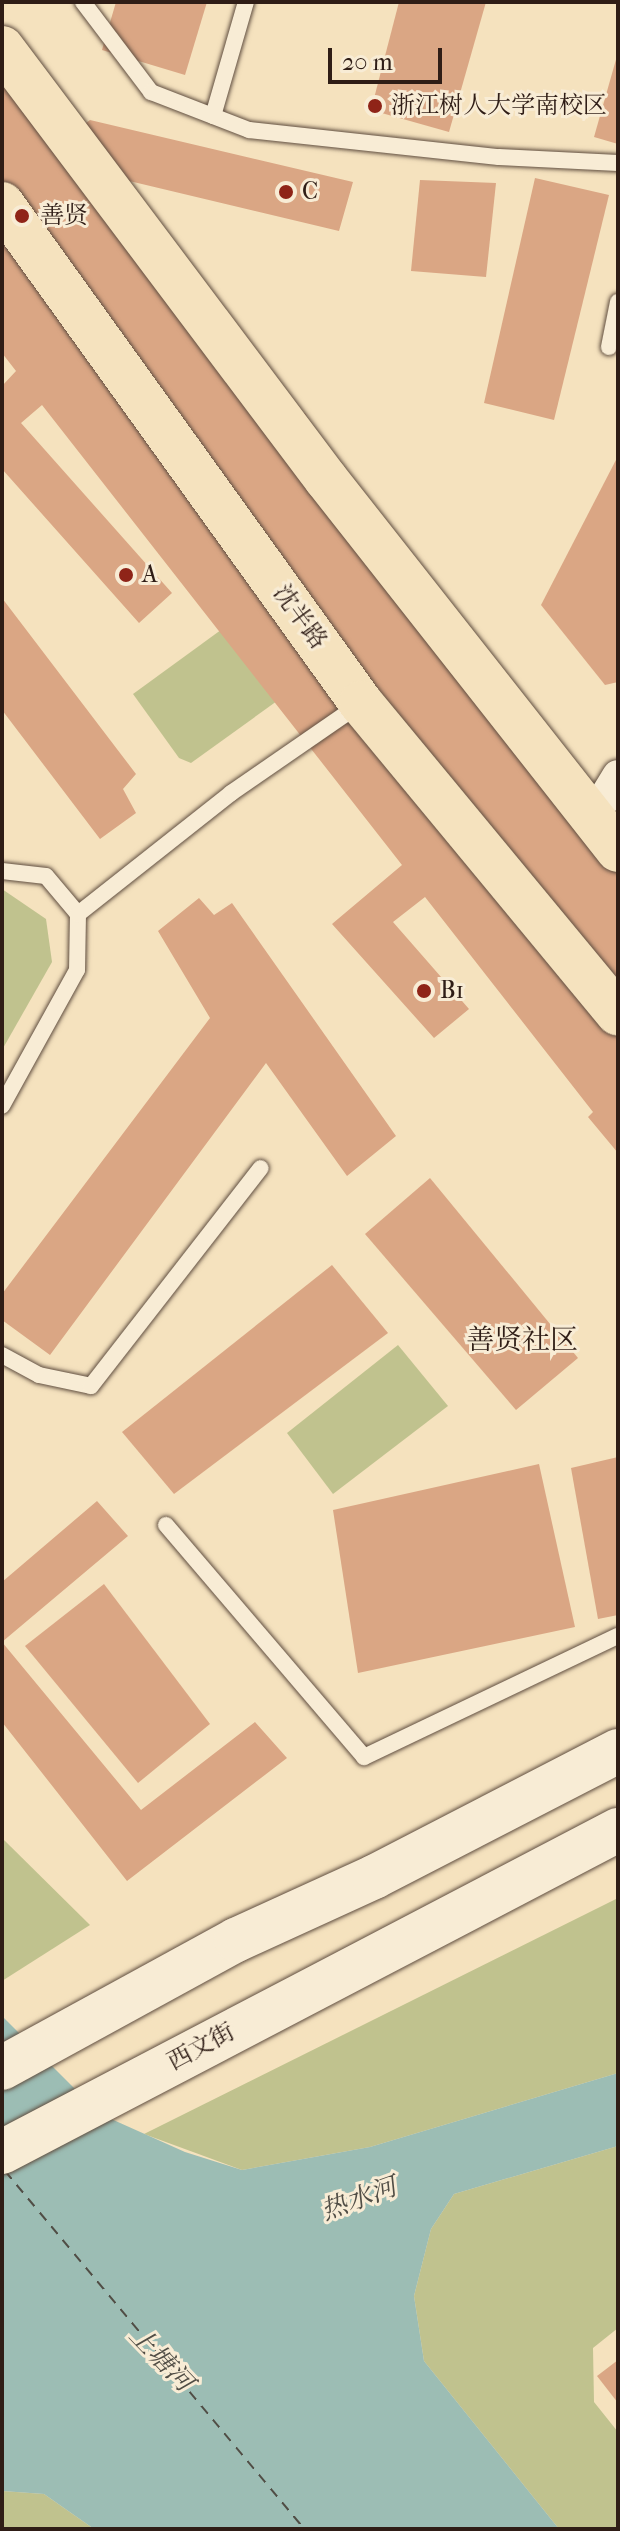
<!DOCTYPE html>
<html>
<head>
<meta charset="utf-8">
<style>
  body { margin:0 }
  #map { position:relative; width:620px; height:2531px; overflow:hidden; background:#f5e2be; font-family:"IM FELL French Canon","Noto Serif SC",serif }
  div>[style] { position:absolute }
  .green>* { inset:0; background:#c0c28e }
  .water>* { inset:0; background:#9cbdb4 }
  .ferry>* { height:2px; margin-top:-1px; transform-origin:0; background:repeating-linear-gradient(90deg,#504d45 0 10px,transparent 0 18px) }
  .building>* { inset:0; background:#daa684 }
  .roads { filter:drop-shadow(0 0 2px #604e40) drop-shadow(0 0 2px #604e40) }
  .lane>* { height:16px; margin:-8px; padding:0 8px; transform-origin:8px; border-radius:8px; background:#f8ecd5 }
  .street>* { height:32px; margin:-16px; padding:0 16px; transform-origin:16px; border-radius:16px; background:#f8ecd5 }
  .secondary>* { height:44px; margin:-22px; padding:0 22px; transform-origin:22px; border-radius:22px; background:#f8ecd5 }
  .primary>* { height:44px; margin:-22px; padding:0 22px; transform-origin:22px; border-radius:22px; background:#f5e2be }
  .dots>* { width:22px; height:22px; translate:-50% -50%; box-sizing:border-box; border:4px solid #f8ecd5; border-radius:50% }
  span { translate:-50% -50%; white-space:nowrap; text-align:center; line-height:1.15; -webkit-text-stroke:6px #f8ecd5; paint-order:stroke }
  .poi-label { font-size:24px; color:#2f1d16 }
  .left { translate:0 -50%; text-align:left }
  .street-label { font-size:24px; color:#2f1d16 }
  .water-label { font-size:26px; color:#504d45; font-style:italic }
  .quarter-label { font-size:28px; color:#2f1d16 }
  .frame { position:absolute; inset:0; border:4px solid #2f1d16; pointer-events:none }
  .scale { position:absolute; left:328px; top:48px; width:114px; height:36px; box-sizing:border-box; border:4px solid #2f1d16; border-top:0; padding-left:10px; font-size:24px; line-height:28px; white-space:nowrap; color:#2f1d16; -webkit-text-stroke:6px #f8ecd5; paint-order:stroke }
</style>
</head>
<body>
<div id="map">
  <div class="green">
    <i style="clip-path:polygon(225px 627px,277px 701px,191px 763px,179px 758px,133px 694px)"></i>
    <i style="clip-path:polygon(2px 889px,46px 919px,52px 962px,2px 1050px)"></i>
    <i style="clip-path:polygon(398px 1345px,448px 1406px,333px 1494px,287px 1433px)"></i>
    <i style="clip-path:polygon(2px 1838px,90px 1925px,2px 1981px)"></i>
    <i style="clip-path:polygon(618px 1898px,618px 2073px,370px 2147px,242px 2170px,144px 2134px)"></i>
    <i style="clip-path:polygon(618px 2146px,618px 2328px,593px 2348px,594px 2402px,618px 2432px,618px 2529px,559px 2529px,424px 2361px,414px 2296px,431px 2229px,454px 2194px)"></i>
    <i style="clip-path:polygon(2px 2491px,44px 2494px,94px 2529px,2px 2529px)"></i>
  </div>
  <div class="water">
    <i style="clip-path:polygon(2px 2016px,100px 2114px,185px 2152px,242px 2170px,370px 2147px,618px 2073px,618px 2146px,454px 2194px,431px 2229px,414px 2296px,424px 2361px,559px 2529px,94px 2529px,44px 2494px,2px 2491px)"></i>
  </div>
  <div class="ferry">
    <i style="left:5px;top:2171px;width:466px;rotate:50.1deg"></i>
  </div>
  <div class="building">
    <i style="clip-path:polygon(116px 2px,207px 2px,185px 75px,102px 50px)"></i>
    <i style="clip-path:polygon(399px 2px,486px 2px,449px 132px,371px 110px)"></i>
    <i style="clip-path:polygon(617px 56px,618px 56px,618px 144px,594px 137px)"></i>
    <i style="clip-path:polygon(2px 77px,55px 147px,90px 120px,353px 182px,339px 231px,100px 174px,271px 430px,305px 413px,390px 575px,618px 870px,618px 1153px,588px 1117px,593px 1112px,425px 897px,393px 922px,469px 1009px,434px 1038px,332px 924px,402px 865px,42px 405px,21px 423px,172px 593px,139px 623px,2px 469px,2px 386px,16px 371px,2px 353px)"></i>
    <i style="clip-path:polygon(535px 178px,609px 195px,554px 420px,484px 403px)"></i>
    <i style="clip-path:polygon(420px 180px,496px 183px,486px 277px,411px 271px)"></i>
    <i style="clip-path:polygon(618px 456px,618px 682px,605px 685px,541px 605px)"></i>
    <i style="clip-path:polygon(2px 598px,136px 774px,123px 789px,136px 813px,100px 839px,2px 710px)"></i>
    <i style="clip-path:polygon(199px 898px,214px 915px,232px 903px,396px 1136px,347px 1176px,266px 1063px,50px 1355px,2px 1320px,2px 1294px,210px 1018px,158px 931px)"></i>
    <i style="clip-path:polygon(430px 1178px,578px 1358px,516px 1410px,365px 1234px)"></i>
    <i style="clip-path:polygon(332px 1265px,388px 1333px,174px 1494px,122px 1432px)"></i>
    <i style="clip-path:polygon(618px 1457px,618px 1615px,598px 1619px,571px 1468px)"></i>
    <i style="clip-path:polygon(539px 1464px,575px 1627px,358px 1673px,333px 1510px)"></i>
    <i style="clip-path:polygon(97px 1501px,128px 1536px,2px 1642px,141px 1810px,255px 1722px,287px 1758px,127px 1881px,2px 1722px,2px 1582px)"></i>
    <i style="clip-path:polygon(104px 1584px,210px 1724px,138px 1783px,25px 1646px)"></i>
    <i style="clip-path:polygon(618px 2360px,618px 2403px,597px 2376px)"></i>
  </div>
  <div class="roads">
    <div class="lane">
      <i style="left:83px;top:2px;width:113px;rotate:52.9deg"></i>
      <i style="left:151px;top:92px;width:105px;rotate:21.2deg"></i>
      <i style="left:249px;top:130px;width:251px;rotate:6.2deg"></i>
      <i style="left:499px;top:157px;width:119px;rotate:2.9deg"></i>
      <i style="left:213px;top:116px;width:119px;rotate:-73.9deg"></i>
      <i style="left:609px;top:347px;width:46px;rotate:-78.7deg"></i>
      <i style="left:2px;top:871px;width:44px;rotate:6.5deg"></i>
      <i style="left:46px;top:876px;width:50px;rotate:49.9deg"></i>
      <i style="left:78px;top:914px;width:56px;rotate:91deg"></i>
      <i style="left:77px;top:970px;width:155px;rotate:118.9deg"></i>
      <i style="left:78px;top:914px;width:195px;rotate:-38.3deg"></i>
      <i style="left:231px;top:793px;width:157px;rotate:-34.6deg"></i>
      <i style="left:2px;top:1355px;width:42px;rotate:28.4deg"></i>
      <i style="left:39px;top:1375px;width:53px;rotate:11.9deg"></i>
      <i style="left:91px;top:1386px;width:276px;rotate:-52.1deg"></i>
      <i style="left:166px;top:1525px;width:305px;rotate:49.5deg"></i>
      <i style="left:364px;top:1757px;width:281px;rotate:-25.5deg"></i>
    </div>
    <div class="street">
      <i style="left:593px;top:817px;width:48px;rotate:-58.6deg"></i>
    </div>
    <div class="secondary">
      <i style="left:2px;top:2068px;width:267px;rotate:-28.7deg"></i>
      <i style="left:236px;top:1940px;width:152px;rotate:-24.5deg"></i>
      <i style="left:374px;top:1877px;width:275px;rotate:-27.3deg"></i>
      <i style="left:2px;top:2152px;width:695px;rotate:-27.6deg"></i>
    </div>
    <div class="primary">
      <i style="left:2px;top:48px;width:539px;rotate:53.07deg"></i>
      <i style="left:326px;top:479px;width:472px;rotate:51.8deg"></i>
      <i style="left:2px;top:204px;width:615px;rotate:54.27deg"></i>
      <i style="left:361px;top:703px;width:403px;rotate:50.4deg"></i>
    </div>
  </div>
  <div class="dots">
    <i style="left:375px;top:106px;background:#8f2418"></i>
    <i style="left:286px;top:192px;background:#8f2418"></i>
    <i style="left:22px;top:216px;background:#8f2418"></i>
    <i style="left:126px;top:575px;background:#8f2418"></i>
    <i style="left:424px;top:991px;background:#8f2418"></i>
  </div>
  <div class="poi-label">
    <span class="left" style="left:391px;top:106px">浙江树人大学南校区</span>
    <span class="left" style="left:302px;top:192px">C</span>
    <span class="left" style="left:40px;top:216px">善贤</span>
    <span class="left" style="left:142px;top:575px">A</span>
    <span class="left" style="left:440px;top:991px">B1</span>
  </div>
  <div class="street-label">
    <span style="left:300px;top:617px;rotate:54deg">沈半路</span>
    <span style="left:201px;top:2047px;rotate:-28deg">西文街</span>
  </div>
  <div class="water-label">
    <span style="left:359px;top:2199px;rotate:-20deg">热水河</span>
    <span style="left:161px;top:2359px;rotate:46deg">上塘河</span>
  </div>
  <div class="quarter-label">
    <span style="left:522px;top:1340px">善贤社区</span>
  </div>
  <div class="frame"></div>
  <div class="scale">20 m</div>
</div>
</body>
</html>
